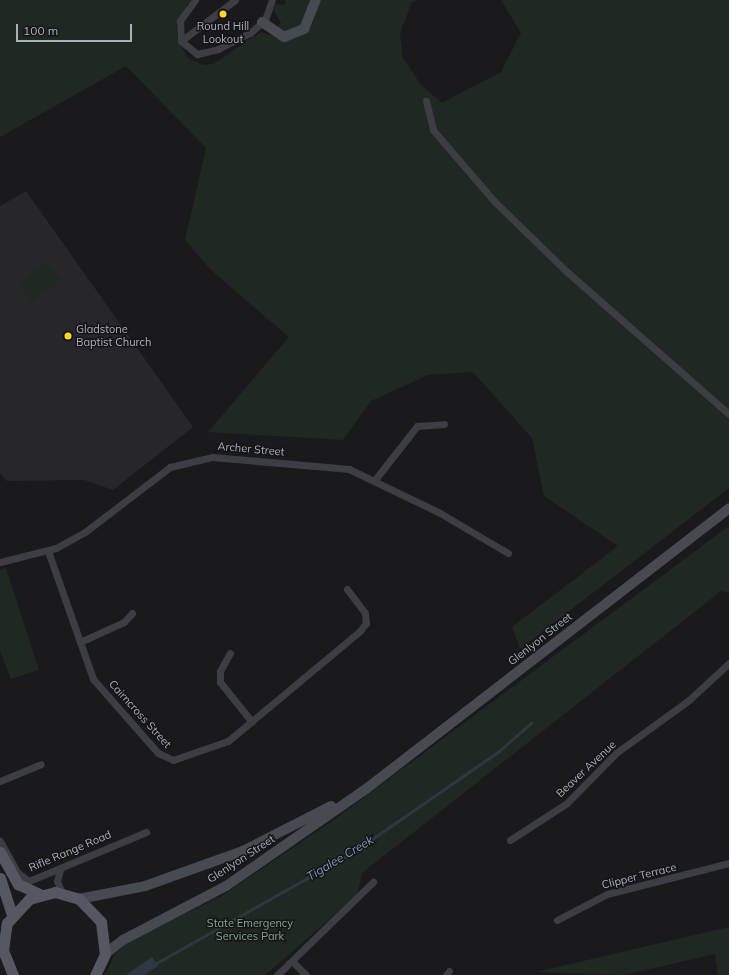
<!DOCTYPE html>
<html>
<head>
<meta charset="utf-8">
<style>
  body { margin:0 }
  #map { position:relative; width:729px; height:975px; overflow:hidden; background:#1a1a1d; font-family:Mulish,sans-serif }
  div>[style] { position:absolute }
  .built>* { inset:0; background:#27262a }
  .green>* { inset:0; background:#1f2922 }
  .water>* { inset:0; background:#2e3743 }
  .stream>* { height:2.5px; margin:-1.25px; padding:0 1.25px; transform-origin:1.25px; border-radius:1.25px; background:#2e3743 }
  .street>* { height:7px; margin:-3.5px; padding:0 3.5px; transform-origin:3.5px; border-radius:3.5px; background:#3d3d44 }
  .secondary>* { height:10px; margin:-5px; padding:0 5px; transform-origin:5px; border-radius:5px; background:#484a52 }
  .primary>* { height:11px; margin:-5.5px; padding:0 5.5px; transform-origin:5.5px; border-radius:5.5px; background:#565762 }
  .dots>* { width:11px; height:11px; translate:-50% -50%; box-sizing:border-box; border:2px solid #151518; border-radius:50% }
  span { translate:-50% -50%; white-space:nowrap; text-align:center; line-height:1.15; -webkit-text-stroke:3px #151518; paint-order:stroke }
  .poi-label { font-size:11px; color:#acafbd }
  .left { translate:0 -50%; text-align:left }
  .street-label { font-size:11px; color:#acafbd }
  .park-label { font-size:11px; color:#81aa89 }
  .water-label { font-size:12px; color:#8097bb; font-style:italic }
  .scale { position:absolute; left:16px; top:24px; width:116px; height:18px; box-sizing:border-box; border:2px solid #acafbd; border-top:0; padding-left:5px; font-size:12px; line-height:14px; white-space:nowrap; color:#acafbd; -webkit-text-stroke:3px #151518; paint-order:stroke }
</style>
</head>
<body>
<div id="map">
  <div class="built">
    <i style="clip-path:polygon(26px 191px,193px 427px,113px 490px,84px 480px,7px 481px,0 473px,0 206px)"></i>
  </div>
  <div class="green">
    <i style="clip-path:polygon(0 0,190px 0,176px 25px,178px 41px,189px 59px,204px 65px,213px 64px,261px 32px,270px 35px,281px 23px,274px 11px,275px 4px,285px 5px,285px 0,418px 0,412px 2px,400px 33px,403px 58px,421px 85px,442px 103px,501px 72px,521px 33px,501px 0,729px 0,729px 488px,520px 649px,512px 627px,618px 546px,544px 496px,532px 438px,473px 372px,428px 375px,371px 401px,343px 440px,208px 432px,289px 337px,211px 270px,185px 240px,206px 148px,126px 66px,0 137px)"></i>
    <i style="clip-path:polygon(47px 262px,61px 279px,33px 302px,19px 285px)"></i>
    <i style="clip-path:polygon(729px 526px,729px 593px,721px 591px,362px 873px,357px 895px,269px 972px,263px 975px,105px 975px,115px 954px,132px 939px,220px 897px,331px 822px)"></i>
    <i style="clip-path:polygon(6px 568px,39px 670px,11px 679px,0 651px,0 570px)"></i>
    <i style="clip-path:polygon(729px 927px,729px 975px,718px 975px,715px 954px,624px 975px,536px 972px)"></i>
  </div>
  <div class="water">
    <i style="clip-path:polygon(152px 957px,158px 966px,145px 975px,126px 975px)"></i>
  </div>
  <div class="stream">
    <i style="left:153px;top:965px;width:228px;rotate:-29.4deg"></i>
    <i style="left:352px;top:853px;width:178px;rotate:-34.7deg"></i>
    <i style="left:498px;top:752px;width:44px;rotate:-41.3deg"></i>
  </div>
  <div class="street">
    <i style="left:195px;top:0;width:26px;rotate:126deg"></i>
    <i style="left:180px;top:21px;width:20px;rotate:87deg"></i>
    <i style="left:181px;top:41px;width:21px;rotate:39deg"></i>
    <i style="left:197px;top:54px;width:22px;rotate:-13deg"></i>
    <i style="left:218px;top:49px;width:36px;rotate:-27deg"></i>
    <i style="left:250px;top:33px;width:20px;rotate:-41deg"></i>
    <i style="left:265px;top:20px;width:21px;rotate:-71deg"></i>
    <i style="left:181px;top:41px;width:68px;rotate:-37.2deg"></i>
    <i style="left:426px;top:101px;width:30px;rotate:76deg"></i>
    <i style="left:433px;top:130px;width:94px;rotate:49.3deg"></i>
    <i style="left:494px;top:201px;width:100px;rotate:44.2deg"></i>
    <i style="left:566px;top:271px;width:217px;rotate:41.3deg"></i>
    <i style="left:374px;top:481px;width:70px;rotate:-52deg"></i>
    <i style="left:417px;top:426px;width:27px;rotate:-4deg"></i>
    <i style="left:48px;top:551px;width:136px;rotate:70.6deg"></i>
    <i style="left:93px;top:679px;width:98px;rotate:48.7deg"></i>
    <i style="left:158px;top:753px;width:17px;rotate:25deg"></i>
    <i style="left:173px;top:760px;width:58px;rotate:-19.1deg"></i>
    <i style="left:228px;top:741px;width:172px;rotate:-39.8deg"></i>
    <i style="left:360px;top:631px;width:10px;rotate:-53deg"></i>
    <i style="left:366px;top:623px;width:10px;rotate:-96deg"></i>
    <i style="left:365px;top:613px;width:30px;rotate:-127deg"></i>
    <i style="left:0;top:562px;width:58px;rotate:-14deg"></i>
    <i style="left:56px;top:548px;width:33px;rotate:-29deg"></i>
    <i style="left:85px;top:532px;width:107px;rotate:-37.4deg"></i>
    <i style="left:170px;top:467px;width:43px;rotate:-13.4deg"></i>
    <i style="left:212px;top:457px;width:138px;rotate:5deg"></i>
    <i style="left:349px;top:469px;width:101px;rotate:25.8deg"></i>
    <i style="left:440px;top:513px;width:79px;rotate:30.5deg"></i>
    <i style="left:80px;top:642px;width:48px;rotate:-24.4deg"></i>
    <i style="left:124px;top:622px;width:12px;rotate:-48deg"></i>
    <i style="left:230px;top:653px;width:21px;rotate:119deg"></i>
    <i style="left:220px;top:671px;width:11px;rotate:90deg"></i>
    <i style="left:220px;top:682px;width:51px;rotate:51.3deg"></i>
    <i style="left:0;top:781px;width:44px;rotate:-22.5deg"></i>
    <i style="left:510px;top:840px;width:68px;rotate:-33deg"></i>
    <i style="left:567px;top:803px;width:70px;rotate:-45.6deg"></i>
    <i style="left:616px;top:753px;width:90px;rotate:-36deg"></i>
    <i style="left:689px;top:700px;width:54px;rotate:-42.8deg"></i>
    <i style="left:0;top:841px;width:37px;rotate:61deg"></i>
    <i style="left:18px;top:873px;width:14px;rotate:36deg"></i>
    <i style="left:29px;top:881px;width:127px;rotate:-22.7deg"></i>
    <i style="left:60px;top:870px;width:11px;rotate:105deg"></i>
    <i style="left:57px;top:881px;width:13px;rotate:67deg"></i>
    <i style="left:557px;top:920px;width:56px;rotate:-27.5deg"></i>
    <i style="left:607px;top:894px;width:126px;rotate:-14.3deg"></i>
    <i style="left:293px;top:962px;width:18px;rotate:45deg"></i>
    <i style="left:277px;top:975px;width:134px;rotate:-44.1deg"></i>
    <i style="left:446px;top:975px;width:5px;rotate:-53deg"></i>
  </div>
  <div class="secondary">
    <i style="left:262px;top:22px;width:27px;rotate:34deg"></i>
    <i style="left:284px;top:37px;width:22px;rotate:-22deg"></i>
    <i style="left:304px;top:29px;width:31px;rotate:-68deg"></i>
    <i style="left:79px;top:899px;width:67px;rotate:-11.1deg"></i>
    <i style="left:145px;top:886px;width:104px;rotate:-19.7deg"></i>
    <i style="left:243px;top:851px;width:99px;rotate:-27.1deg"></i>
    <i style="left:105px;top:954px;width:23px;rotate:-38deg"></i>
    <i style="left:123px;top:940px;width:116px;rotate:-27.7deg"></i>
    <i style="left:226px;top:886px;width:170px;rotate:-34.7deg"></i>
    <i style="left:366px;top:789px;width:459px;rotate:-37.7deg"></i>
  </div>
  <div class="primary">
    <i style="left:0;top:852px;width:37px;rotate:61deg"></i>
    <i style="left:18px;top:884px;width:23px;rotate:25deg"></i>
    <i style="left:0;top:878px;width:38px;rotate:72deg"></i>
    <i style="left:13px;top:975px;width:27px;rotate:-112deg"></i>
    <i style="left:3px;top:950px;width:27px;rotate:-82deg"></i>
    <i style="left:7px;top:923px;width:33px;rotate:-47deg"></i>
    <i style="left:29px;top:899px;width:27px;rotate:-15deg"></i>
    <i style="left:55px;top:892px;width:25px;rotate:16deg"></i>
    <i style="left:79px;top:899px;width:32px;rotate:46deg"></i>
    <i style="left:101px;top:922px;width:32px;rotate:83deg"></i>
    <i style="left:105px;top:954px;width:23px;rotate:115deg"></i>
  </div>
  <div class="dots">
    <i style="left:223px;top:14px;background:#ffd730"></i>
    <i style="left:68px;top:336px;background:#ffd730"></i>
  </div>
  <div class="poi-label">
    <span style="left:223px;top:33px">Round Hill<br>Lookout</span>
    <span class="left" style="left:76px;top:336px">Gladstone<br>Baptist Church</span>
  </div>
  <div class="street-label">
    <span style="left:251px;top:449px;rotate:5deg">Archer Street</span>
    <span style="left:540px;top:639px;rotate:-38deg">Glenlyon Street</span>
    <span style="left:140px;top:714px;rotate:48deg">Cairncross Street</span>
    <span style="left:586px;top:769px;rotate:-43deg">Beaver Avenue</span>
    <span style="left:70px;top:851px;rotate:-23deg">Rifle Range Road</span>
    <span style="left:241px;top:859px;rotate:-33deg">Glenlyon Street</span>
    <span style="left:639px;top:876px;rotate:-14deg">Clipper Terrace</span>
  </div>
  <div class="park-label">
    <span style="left:250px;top:930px">State Emergency<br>Services Park</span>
  </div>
  <div class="water-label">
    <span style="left:340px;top:858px;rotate:-31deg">Tigalee Creek</span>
  </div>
  <div class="scale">100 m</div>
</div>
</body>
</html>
